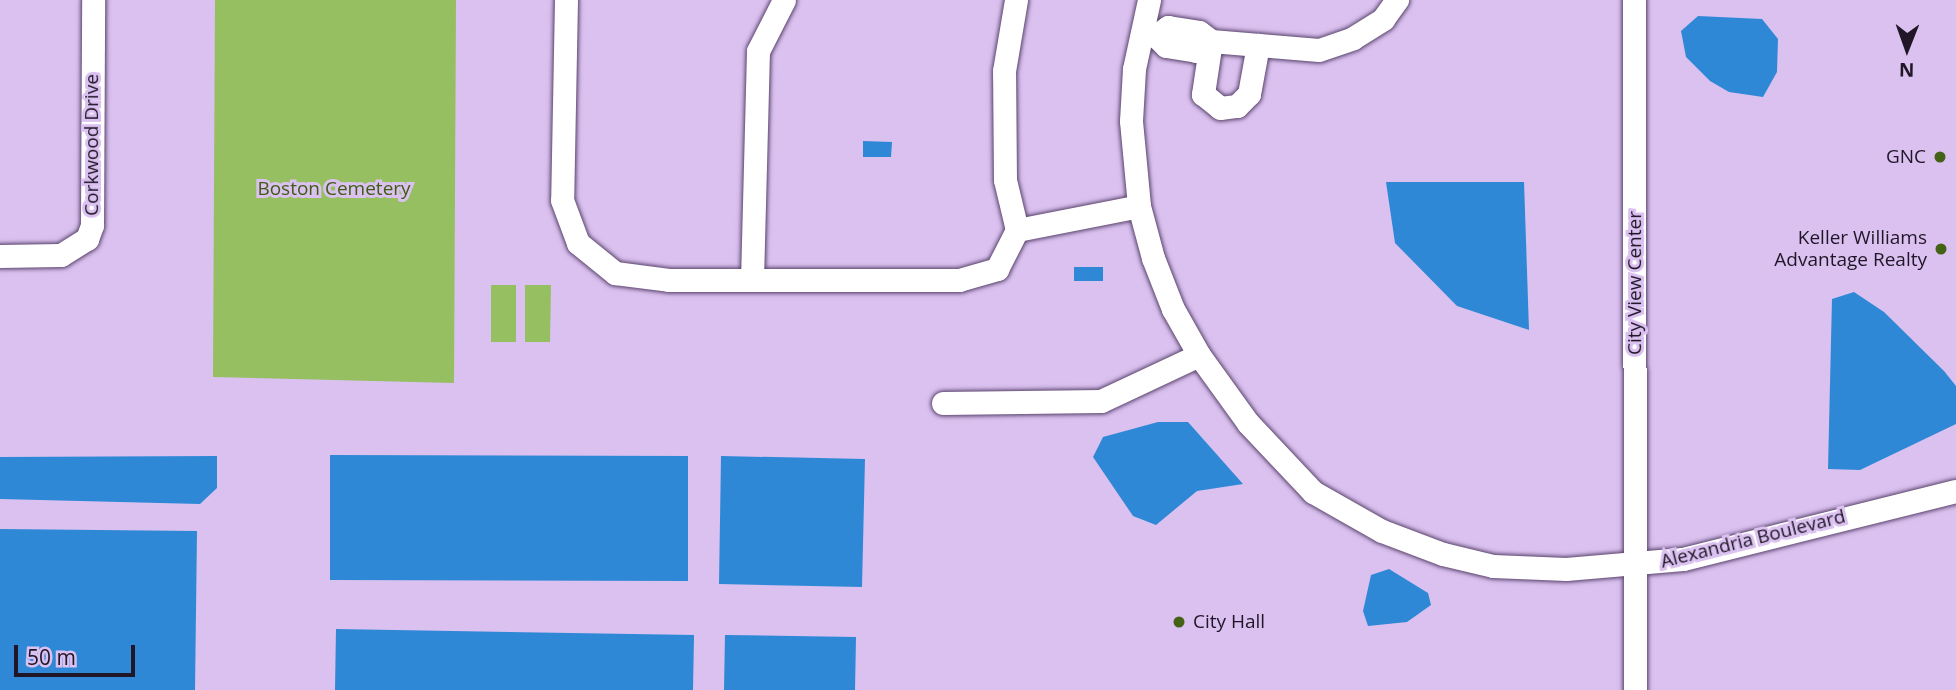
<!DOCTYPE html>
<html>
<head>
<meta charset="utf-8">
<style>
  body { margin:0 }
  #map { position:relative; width:1956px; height:690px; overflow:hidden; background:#dac1f0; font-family:"Open Sans",sans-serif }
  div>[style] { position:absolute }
  .green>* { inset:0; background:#95bf60 }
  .water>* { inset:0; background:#2e88d5 }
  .roads { filter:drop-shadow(0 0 2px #5a446c) drop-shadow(0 0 2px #5a446c) }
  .minor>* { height:23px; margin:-11.5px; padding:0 11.5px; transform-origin:11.5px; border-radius:11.5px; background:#fff }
  .dots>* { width:19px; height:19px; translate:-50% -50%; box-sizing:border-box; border:4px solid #dac1f0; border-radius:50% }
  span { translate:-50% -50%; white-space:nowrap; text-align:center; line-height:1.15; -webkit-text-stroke:6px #dac1f0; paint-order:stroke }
  .street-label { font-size:19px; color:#201627 }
  .poi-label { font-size:19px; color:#201627 }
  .right { translate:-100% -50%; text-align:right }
  .left { translate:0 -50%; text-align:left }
  .park-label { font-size:19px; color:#3f5c12 }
  .north { position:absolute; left:1872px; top:14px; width:70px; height:70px; -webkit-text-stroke:5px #dac1f0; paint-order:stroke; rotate:181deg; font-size:19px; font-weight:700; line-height:28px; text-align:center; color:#201627 }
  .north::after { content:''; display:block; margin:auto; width:24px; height:32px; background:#201627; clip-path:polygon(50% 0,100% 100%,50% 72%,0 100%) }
  .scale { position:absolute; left:14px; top:645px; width:121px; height:32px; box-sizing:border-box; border:4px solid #201627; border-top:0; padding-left:9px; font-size:21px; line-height:24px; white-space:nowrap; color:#201627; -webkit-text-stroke:5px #dac1f0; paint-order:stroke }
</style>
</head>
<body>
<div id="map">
  <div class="green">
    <i style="clip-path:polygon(215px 0,456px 0,454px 383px,213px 377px)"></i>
    <i style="clip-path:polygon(491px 285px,516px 285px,516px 342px,491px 342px)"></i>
    <i style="clip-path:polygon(525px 285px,551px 285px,550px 342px,525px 342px)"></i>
  </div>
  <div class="water">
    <i style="clip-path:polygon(1698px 16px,1762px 19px,1778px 39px,1777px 72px,1763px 97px,1729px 92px,1710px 81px,1686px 57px,1681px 31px)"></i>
    <i style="clip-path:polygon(863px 141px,892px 142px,891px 157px,863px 157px)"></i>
    <i style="clip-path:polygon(1386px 182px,1524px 182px,1529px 330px,1457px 306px,1395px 243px)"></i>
    <i style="clip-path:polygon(1074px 267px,1103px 267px,1103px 281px,1074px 281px)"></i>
    <i style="clip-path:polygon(1854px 292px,1884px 312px,1944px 371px,1956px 386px,1956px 424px,1860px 470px,1828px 469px,1832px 299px)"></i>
    <i style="clip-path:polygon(1158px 422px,1188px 422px,1243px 484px,1197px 491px,1156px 525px,1133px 516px,1093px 457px,1103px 437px)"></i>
    <i style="clip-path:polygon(330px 455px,688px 456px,688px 581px,330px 580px)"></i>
    <i style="clip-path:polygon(217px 456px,217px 488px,200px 504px,0 499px,0 457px)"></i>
    <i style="clip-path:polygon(721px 456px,865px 459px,862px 587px,719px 584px)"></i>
    <i style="clip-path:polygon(0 529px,197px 531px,195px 690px,0 690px)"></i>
    <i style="clip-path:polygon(1389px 569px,1428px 593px,1431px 605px,1407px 622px,1368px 626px,1363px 611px,1371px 575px)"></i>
    <i style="clip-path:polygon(336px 629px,694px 635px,693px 690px,335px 690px)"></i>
    <i style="clip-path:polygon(725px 635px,856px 637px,855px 690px,724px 690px)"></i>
  </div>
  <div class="roads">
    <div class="minor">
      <i style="left:566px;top:0;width:200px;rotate:91.1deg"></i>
      <i style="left:562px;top:200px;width:46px;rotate:69.6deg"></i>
      <i style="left:578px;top:243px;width:48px;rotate:39deg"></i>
      <i style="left:615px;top:273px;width:54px;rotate:7.4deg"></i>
      <i style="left:669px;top:280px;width:290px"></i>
      <i style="left:959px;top:280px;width:40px;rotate:-16deg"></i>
      <i style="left:997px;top:269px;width:44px;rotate:-62.9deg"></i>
      <i style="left:1017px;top:230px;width:51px;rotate:-103.5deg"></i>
      <i style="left:1005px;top:180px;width:109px;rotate:-90.5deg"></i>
      <i style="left:1004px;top:71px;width:72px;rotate:-80.4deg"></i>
      <i style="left:1149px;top:0;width:71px;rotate:102.3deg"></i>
      <i style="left:1134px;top:69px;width:52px;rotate:93.3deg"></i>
      <i style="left:1131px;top:121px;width:85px;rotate:84.6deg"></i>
      <i style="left:1139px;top:206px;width:54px;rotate:74.9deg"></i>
      <i style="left:1153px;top:258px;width:55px;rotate:68.6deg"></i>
      <i style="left:1173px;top:309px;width:53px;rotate:60.5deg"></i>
      <i style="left:1199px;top:355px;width:84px;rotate:54.2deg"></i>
      <i style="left:1248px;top:423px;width:95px;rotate:46.7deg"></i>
      <i style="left:1313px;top:492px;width:79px;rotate:29.5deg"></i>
      <i style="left:1382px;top:531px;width:65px;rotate:20.7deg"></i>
      <i style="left:1443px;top:554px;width:51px;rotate:13.5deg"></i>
      <i style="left:1493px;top:566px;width:73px;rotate:2.4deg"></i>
      <i style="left:1566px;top:569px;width:117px;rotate:-4.9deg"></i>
      <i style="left:1683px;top:559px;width:281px;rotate:-14deg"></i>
      <i style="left:1634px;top:0;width:690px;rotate:89.92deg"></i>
      <i style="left:1142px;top:34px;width:14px;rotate:8deg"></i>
      <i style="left:1156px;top:36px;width:14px;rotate:45deg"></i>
      <i style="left:1166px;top:46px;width:30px;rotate:9deg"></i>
      <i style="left:1196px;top:51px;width:18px;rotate:-34deg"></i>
      <i style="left:1156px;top:36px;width:15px;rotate:-37deg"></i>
      <i style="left:1168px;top:27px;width:31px;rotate:9deg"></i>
      <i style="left:1199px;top:32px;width:15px;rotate:37deg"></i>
      <i style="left:1211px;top:41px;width:108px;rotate:4.8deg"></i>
      <i style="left:1319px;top:50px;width:36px;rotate:-19deg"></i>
      <i style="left:1353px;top:38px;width:36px;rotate:-32deg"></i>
      <i style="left:1383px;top:19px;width:24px;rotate:-54deg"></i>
      <i style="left:1211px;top:41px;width:54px;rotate:98.6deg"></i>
      <i style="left:1203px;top:94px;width:22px;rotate:39deg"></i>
      <i style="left:1220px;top:108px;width:17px;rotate:-7deg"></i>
      <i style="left:1237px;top:106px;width:17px;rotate:-45deg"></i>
      <i style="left:1249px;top:94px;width:50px;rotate:-79.6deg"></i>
      <i style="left:1017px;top:230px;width:124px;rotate:-11.1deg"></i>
      <i style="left:0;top:256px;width:61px;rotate:-0.9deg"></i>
      <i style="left:61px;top:255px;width:31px;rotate:-32deg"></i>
      <i style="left:87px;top:239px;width:15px;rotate:-70deg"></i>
      <i style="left:92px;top:225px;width:225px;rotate:-89.7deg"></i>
      <i style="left:752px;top:280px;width:229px;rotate:-88.5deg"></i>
      <i style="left:758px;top:51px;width:57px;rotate:-63deg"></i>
      <i style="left:943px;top:403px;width:158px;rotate:-0.7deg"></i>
      <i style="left:1101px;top:401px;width:108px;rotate:-25.1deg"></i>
    </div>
  </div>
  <div class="dots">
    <i style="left:1940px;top:157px;background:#446215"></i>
    <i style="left:1941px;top:249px;background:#446215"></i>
    <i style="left:1179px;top:622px;background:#446215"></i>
  </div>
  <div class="street-label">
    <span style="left:92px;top:145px;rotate:-90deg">Corkwood Drive</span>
    <span style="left:1635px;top:283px;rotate:-90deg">City View Center</span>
    <span style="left:1753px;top:539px;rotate:-14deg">Alexandria Boulevard</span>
  </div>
  <div class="poi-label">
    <span class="right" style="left:1926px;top:157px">GNC</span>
    <span class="right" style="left:1927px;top:249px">Keller Williams<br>Advantage Realty</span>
    <span class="left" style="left:1193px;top:622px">City Hall</span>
  </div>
  <div class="park-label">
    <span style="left:334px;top:189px">Boston Cemetery</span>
  </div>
  <div class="north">N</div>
  <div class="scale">50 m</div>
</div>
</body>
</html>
